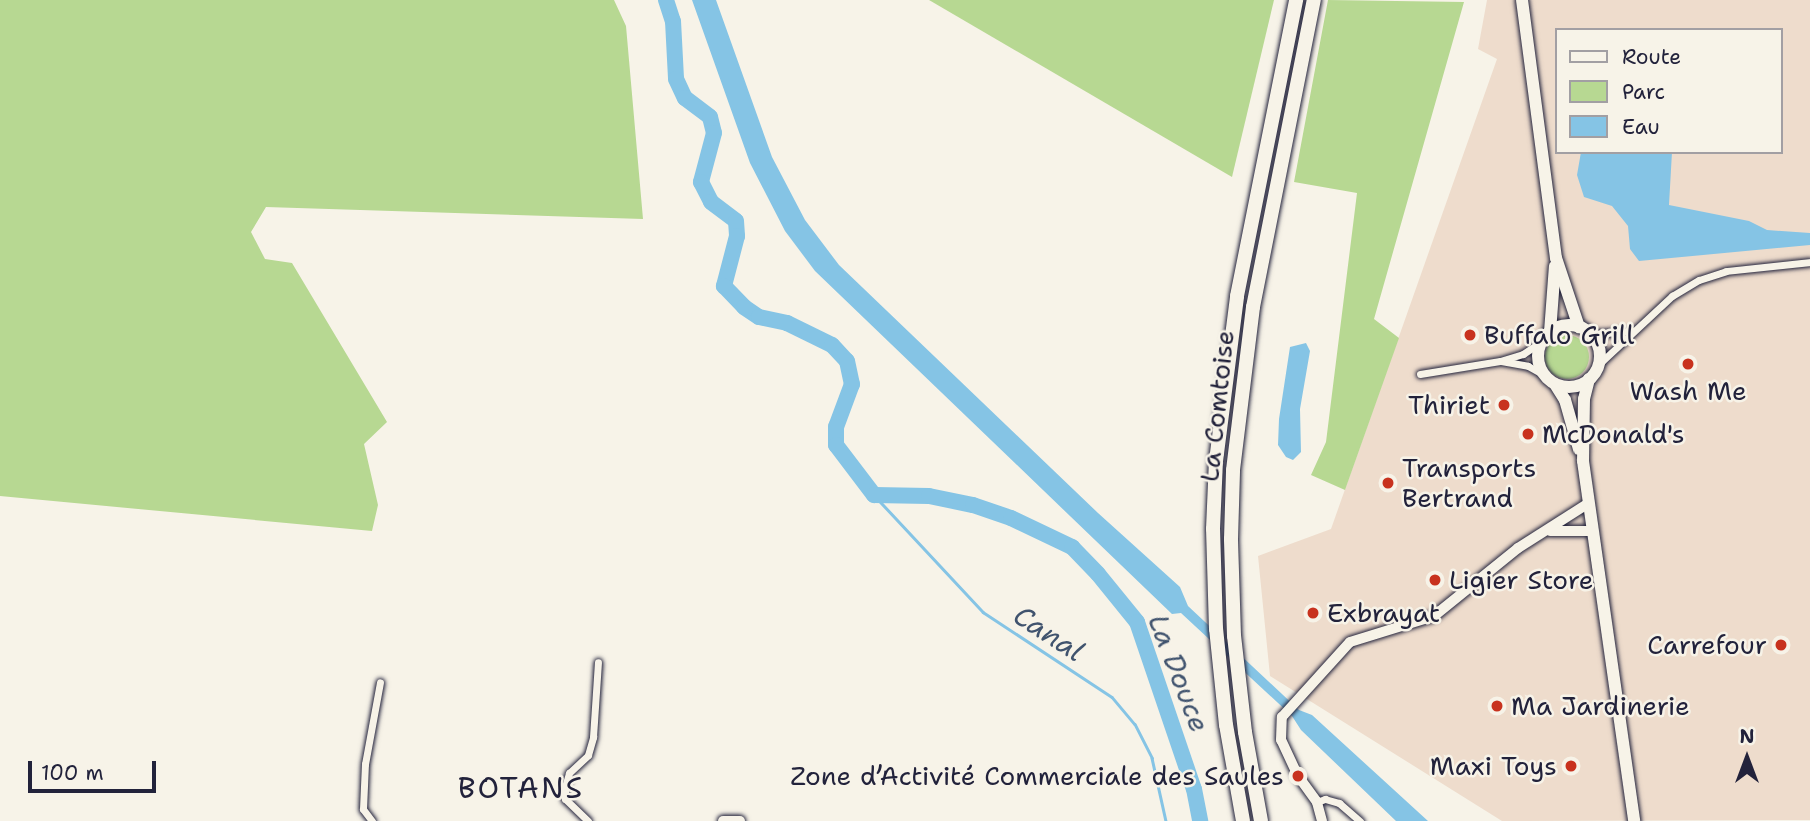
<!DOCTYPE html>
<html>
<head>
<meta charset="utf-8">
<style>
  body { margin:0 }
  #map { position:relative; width:1810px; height:821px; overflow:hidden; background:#f7f3e8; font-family:"Shantell Sans",sans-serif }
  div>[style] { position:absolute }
  .built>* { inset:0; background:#eedccc }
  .green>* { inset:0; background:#b7d892 }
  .round { border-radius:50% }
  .water>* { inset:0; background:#85c4e5 }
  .stream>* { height:2.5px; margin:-1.25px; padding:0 1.25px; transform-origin:1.25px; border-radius:1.25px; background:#85c4e5 }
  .river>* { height:16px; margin:-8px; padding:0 8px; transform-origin:8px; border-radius:8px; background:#85c4e5 }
  .roads { filter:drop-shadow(0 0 2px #22223b) drop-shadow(0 0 2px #22223b) }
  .street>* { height:7px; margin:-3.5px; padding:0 3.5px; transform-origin:3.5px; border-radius:3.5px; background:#f7f3e8 }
  .secondary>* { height:10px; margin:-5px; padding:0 5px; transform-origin:5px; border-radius:5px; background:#f7f3e8 }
  .primary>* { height:12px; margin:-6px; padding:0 6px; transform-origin:6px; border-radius:6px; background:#f7f3e8 }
  .primary>.ring { margin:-6px; padding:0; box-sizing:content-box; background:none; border:12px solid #f7f3e8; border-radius:50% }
  .highway>* { height:14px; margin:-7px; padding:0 7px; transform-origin:7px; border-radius:7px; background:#f7f3e8 }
  .dots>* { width:19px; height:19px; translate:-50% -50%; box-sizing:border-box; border:4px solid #f7f3e8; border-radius:50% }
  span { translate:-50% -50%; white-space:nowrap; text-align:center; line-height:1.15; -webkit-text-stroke:5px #f7f3e8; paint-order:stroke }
  .poi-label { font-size:26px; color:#22223b }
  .left { translate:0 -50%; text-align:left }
  .right { translate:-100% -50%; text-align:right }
  .street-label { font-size:26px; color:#22223b }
  .water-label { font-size:28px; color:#40536e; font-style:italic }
  .quarter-label { font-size:30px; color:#22223b; letter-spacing:2px }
  .legend { position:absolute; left:1555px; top:28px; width:228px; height:126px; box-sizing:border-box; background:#f7f3e8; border:2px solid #a29fa3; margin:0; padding:9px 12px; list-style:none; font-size:21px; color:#22223b }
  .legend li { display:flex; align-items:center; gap:14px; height:35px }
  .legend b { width:35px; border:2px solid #a29fa3 }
  .north { position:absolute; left:1712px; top:723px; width:70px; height:70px; -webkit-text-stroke:5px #f7f3e8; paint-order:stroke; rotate:0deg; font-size:19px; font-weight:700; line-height:28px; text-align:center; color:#22223b }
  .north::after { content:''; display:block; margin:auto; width:24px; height:32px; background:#22223b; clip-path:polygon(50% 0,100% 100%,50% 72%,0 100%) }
  .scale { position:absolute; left:28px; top:761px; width:128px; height:32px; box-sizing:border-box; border:4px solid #22223b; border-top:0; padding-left:9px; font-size:21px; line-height:24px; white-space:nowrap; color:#22223b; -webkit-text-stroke:5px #f7f3e8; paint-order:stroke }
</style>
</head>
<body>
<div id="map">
  <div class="built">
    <i style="clip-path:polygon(evenodd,1487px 0,1810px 0,1810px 820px,1502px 821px,1270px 676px,1258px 556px,1331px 529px,1497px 59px,1478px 49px,1487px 0,1556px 30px,1780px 30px,1780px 152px,1556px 152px,1556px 30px)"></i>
  </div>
  <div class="green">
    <i style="clip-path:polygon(0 0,614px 0,626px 26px,643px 219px,266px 207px,251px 232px,265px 259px,292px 263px,387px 422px,364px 444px,378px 505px,372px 531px,0 496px)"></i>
    <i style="clip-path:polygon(929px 0,1274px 0,1232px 177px)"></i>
    <i style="clip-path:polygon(1328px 0,1464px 2px,1374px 319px,1399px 338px,1345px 490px,1311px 475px,1326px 442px,1357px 193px,1294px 182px)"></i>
    <i class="round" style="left:1545px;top:335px;width:44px;height:44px"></i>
  </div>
  <div class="water">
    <i style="clip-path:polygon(692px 0,716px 0,772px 157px,805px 220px,839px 265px,1098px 513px,1180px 587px,1188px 606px,1299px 710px,1312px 715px,1428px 821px,1396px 821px,1301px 730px,1292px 716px,1181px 613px,1172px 614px,815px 271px,785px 231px,750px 163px)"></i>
    <i style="clip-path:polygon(1581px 152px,1672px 152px,1669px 205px,1749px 221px,1767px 230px,1810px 233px,1810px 245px,1639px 261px,1630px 249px,1628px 226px,1612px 206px,1584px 197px,1577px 175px)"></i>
    <i style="clip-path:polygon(1306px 343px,1310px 351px,1300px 409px,1301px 452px,1293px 460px,1286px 457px,1278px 445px,1279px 419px,1290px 347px)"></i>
  </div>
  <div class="stream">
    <i style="left:874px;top:495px;width:160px;rotate:47deg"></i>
    <i style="left:983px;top:612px;width:154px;rotate:33.4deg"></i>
    <i style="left:1112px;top:697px;width:35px;rotate:50deg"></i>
    <i style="left:1135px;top:724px;width:38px;rotate:63deg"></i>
    <i style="left:1152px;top:758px;width:65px;rotate:77.5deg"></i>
  </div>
  <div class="river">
    <i style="left:666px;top:0;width:22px;rotate:72deg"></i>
    <i style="left:673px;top:21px;width:58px;rotate:87deg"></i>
    <i style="left:676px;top:79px;width:21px;rotate:65deg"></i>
    <i style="left:685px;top:98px;width:31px;rotate:37deg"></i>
    <i style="left:710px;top:117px;width:16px;rotate:76deg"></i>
    <i style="left:714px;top:133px;width:51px;rotate:104.9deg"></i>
    <i style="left:701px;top:182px;width:22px;rotate:63deg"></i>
    <i style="left:711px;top:202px;width:31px;rotate:37deg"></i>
    <i style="left:736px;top:221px;width:15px;rotate:86deg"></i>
    <i style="left:737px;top:236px;width:52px;rotate:104.6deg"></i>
    <i style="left:724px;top:286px;width:29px;rotate:46deg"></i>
    <i style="left:744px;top:307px;width:18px;rotate:34deg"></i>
    <i style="left:759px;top:317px;width:29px;rotate:12deg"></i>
    <i style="left:787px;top:323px;width:50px;rotate:26.1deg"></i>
    <i style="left:832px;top:345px;width:22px;rotate:47deg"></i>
    <i style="left:847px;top:361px;width:24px;rotate:78deg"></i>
    <i style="left:852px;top:384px;width:46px;rotate:110.4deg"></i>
    <i style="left:836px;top:427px;width:18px;rotate:90deg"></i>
    <i style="left:836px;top:445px;width:63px;rotate:52.8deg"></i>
    <i style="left:874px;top:495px;width:55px;rotate:1deg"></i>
    <i style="left:929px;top:496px;width:45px;rotate:11.6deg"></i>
    <i style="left:973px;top:505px;width:40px;rotate:18.9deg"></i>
    <i style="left:1011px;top:518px;width:68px;rotate:25.4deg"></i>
    <i style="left:1072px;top:547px;width:37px;rotate:46deg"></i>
    <i style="left:1098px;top:574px;width:62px;rotate:50.9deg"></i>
    <i style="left:1137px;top:622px;width:176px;rotate:71.2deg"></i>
    <i style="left:1194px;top:789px;width:33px;rotate:79deg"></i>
  </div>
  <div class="roads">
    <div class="street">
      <i style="left:1591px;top:334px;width:42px;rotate:-4.1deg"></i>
      <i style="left:1501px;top:361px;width:27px;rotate:10deg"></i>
      <i style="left:1528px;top:366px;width:18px;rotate:29deg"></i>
      <i style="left:1599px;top:364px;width:100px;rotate:-43deg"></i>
      <i style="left:1672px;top:296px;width:31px;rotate:-31deg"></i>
      <i style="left:1699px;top:280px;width:28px;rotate:-18deg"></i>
      <i style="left:1726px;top:271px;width:84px;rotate:-6.1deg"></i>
      <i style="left:1420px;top:374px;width:81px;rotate:-9.2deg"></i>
      <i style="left:1500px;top:361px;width:24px;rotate:-17deg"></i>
      <i style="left:1523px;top:354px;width:22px;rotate:-34deg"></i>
      <i style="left:1317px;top:802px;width:9px;rotate:-21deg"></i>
      <i style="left:1325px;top:799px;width:15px;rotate:16deg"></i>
      <i style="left:1339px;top:803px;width:28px;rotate:41deg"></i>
      <i style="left:372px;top:821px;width:15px;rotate:-127deg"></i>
      <i style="left:363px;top:809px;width:45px;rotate:-87.5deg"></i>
      <i style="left:365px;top:764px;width:83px;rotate:-79.6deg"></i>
      <i style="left:588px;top:821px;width:32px;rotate:-136deg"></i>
      <i style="left:565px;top:799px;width:12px;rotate:-90deg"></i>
      <i style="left:565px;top:787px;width:15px;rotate:-74deg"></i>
      <i style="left:569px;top:773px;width:26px;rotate:-43deg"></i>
      <i style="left:588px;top:755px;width:19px;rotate:-74deg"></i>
      <i style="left:593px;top:737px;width:75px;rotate:-86.2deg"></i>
    </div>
    <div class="secondary">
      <i style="left:1550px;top:531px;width:43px"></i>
      <i style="left:723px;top:821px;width:17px"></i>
      <i style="left:1322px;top:821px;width:20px;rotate:-105deg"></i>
      <i style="left:1317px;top:802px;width:32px;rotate:-126deg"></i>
      <i style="left:1298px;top:776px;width:40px;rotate:-115deg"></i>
      <i style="left:1281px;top:740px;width:23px;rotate:-88deg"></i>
      <i style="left:1282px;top:717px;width:101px;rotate:-47.8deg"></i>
      <i style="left:1350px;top:642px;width:88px;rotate:-17.2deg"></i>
      <i style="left:1434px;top:616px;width:108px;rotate:-39deg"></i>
      <i style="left:1518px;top:548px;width:84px;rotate:-32.4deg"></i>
    </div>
    <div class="primary">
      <i style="left:1522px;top:0;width:260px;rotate:82.5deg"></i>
      <i style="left:1556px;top:258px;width:73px;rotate:71.6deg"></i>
      <i class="ring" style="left:1538px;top:325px;width:50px;height:50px"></i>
      <i style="left:1550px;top:332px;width:66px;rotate:-85.7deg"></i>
      <i style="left:1589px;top:379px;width:21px;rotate:104deg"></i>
      <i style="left:1584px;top:399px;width:62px;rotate:90.9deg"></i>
      <i style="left:1583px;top:461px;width:364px;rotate:81.9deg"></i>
      <i style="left:1555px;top:384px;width:19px;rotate:58deg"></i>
      <i style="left:1565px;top:400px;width:51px;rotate:74.1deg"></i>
    </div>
    <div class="highway">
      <i style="left:1243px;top:821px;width:97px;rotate:-100deg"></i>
      <i style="left:1226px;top:725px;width:97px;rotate:-95.9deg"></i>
      <i style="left:1216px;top:629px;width:100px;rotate:-91.7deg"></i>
      <i style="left:1213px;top:529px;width:68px;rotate:-87.5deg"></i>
      <i style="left:1216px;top:461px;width:166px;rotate:-82.7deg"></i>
      <i style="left:1237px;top:296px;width:302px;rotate:-78.7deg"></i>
      <i style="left:1261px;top:821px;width:90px;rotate:-100.2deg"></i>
      <i style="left:1245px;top:732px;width:97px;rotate:-96.5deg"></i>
      <i style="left:1234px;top:636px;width:97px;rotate:-91.8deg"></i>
      <i style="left:1231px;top:539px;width:69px;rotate:-88.3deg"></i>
      <i style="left:1233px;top:470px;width:164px;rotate:-83deg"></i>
      <i style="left:1253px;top:307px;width:313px;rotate:-78.8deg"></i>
    </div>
  </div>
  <div class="dots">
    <i style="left:1470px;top:335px;background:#c8321e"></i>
    <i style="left:1688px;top:364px;background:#c8321e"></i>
    <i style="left:1504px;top:405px;background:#c8321e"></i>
    <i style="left:1528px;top:434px;background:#c8321e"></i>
    <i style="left:1388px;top:483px;background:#c8321e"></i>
    <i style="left:1435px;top:580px;background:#c8321e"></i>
    <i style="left:1313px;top:613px;background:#c8321e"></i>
    <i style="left:1781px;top:645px;background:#c8321e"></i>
    <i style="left:1497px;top:706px;background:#c8321e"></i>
    <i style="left:1571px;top:766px;background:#c8321e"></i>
    <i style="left:1298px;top:776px;background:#c8321e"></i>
  </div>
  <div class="poi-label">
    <span class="left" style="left:1484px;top:335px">Buffalo Grill</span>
    <span style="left:1688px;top:391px">Wash Me</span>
    <span class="right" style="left:1490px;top:405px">Thiriet</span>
    <span class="left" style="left:1542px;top:434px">McDonald's</span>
    <span class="left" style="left:1402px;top:483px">Transports<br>Bertrand</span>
    <span class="left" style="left:1449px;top:580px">Ligier Store</span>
    <span class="left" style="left:1327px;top:613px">Exbrayat</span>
    <span class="right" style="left:1767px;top:645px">Carrefour</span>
    <span class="left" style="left:1511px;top:706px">Ma Jardinerie</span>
    <span class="right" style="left:1557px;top:766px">Maxi Toys</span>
    <span class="right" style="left:1284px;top:776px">Zone d’Activité Commerciale des Saules</span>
  </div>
  <div class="street-label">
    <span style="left:1217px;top:406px;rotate:-84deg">La Comtoise</span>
  </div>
  <div class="water-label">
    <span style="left:1049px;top:633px;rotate:33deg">Canal</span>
    <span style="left:1179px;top:673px;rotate:69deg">La Douce</span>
  </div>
  <div class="quarter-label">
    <span style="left:521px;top:788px">BOTANS</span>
  </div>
  <ul class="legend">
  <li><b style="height:9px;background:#f7f3e8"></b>Route</li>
  <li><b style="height:19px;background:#b7d892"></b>Parc</li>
  <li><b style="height:19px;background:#85c4e5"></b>Eau</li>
  </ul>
  <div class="north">N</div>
  <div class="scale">100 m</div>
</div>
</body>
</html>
